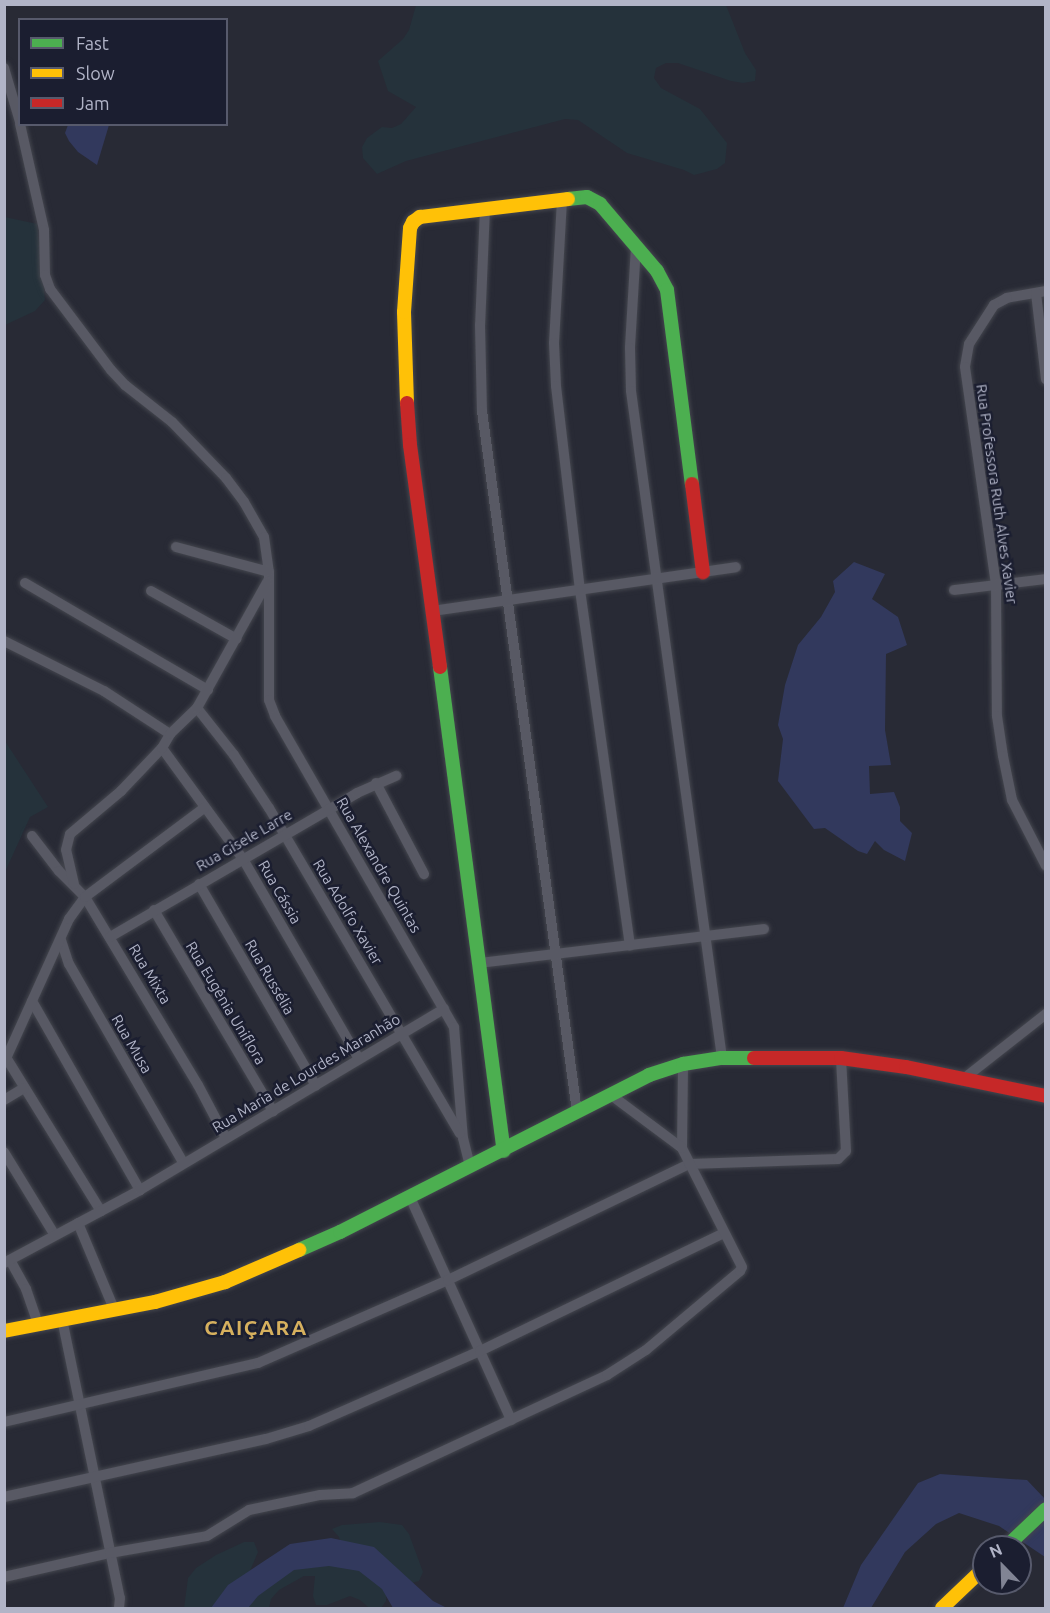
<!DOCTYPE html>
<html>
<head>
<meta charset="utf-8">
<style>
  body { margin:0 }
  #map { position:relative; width:1050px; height:1613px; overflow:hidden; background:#282a35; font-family:Ubuntu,sans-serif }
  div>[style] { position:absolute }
  .green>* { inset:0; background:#25323b }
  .water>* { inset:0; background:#32395d }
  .roads { filter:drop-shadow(0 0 2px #44464e) drop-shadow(0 0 2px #44464e) }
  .street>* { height:10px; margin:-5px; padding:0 5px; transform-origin:5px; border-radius:5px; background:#585964 }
  .fast>* { height:14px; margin:-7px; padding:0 7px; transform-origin:7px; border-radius:7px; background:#4caf50 }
  .slow>* { height:14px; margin:-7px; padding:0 7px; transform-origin:7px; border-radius:7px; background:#ffc107 }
  .jam>* { height:14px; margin:-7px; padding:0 7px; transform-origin:7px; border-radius:7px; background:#c62828 }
  span { translate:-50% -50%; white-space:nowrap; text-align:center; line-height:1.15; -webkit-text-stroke:5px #1b1e30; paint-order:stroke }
  .street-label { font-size:15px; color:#b1b4c7 }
  .district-label { font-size:21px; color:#d6b05e; font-weight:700; letter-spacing:1.5px }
  .frame { position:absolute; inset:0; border:6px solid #b1b4c7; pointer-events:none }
  .legend { position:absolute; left:18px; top:18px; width:210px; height:108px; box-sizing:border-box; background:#1b1e30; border:2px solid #575a6c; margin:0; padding:8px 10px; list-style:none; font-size:18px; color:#b1b4c7 }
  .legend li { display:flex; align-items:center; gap:12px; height:30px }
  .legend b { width:30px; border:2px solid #575a6c }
  .north { position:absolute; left:972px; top:1535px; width:60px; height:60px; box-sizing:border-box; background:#1b1e30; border:2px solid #575a6c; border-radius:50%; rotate:337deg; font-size:16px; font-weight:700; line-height:24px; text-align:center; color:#b1b4c7 }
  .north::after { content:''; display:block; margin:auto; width:21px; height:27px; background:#818494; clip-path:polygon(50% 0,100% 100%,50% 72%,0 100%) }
</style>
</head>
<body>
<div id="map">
  <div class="green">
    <i style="clip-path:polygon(416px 5px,726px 5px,745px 53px,756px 70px,755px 81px,743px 83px,731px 81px,678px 63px,666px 63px,656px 68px,654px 78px,661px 88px,700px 109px,727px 143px,725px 163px,717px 169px,694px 175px,684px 170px,627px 153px,578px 120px,565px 119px,406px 161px,377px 174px,363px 158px,362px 147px,367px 138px,382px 127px,392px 128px,401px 124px,416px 107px,388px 91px,378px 61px,403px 39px,409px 30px)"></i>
    <i style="clip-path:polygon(5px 217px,37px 224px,45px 300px,35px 311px,5px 325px)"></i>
    <i style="clip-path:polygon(5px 741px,48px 807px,30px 817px,5px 872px)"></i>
    <i style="clip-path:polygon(380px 1522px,402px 1525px,409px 1534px,423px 1572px,419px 1581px,387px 1590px,386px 1601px,381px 1608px,368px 1607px,360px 1600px,350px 1596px,327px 1605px,316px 1605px,313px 1596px,315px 1576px,304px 1576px,279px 1590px,271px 1599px,269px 1608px,241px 1608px,254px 1588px,342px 1547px,339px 1537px,332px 1529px,342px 1525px)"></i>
    <i style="clip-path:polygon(244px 1542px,254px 1542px,258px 1552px,250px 1571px,216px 1608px,184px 1608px,188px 1578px,196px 1568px,216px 1555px)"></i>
  </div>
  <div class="water">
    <i style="clip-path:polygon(68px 125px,109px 125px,97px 165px,78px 152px,69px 141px,65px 133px)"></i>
    <i style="clip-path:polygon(854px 562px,885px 574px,872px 599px,898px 617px,907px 645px,886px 654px,885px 730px,891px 765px,869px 766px,870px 794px,894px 792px,900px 807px,900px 821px,912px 833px,905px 861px,884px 850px,875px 841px,867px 854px,858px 851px,825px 828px,814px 829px,778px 781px,783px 739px,778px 725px,785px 685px,798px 645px,821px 617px,835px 592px,833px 581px)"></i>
    <i style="clip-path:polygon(940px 1474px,1027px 1480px,1045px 1499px,1045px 1557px,999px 1526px,959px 1513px,936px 1524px,905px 1552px,871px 1608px,843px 1608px,861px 1565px,918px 1483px)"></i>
    <i style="clip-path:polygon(331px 1538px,374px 1547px,433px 1601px,447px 1608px,393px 1608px,382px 1589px,359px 1571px,329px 1566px,294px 1570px,258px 1596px,248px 1608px,211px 1608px,228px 1585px,290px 1544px)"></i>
  </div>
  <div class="roads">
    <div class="street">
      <i style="left:4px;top:68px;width:56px;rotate:73.5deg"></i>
      <i style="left:20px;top:124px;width:109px;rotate:77.2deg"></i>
      <i style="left:44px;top:230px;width:45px;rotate:88.7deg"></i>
      <i style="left:45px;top:275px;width:15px;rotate:70deg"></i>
      <i style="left:50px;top:289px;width:101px;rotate:53deg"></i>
      <i style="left:111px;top:370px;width:21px;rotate:47deg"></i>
      <i style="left:125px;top:385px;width:60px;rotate:38.2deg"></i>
      <i style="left:172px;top:422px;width:78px;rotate:46deg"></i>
      <i style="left:226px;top:478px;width:30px;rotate:53deg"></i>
      <i style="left:244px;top:502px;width:40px;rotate:60.3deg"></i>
      <i style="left:264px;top:537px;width:35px;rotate:82deg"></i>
      <i style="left:269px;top:572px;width:128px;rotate:90deg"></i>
      <i style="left:269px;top:700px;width:17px;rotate:69deg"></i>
      <i style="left:275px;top:716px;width:359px;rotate:60.1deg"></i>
      <i style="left:454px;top:1027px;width:111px;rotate:85.4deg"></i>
      <i style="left:463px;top:1138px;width:30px;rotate:76deg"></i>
      <i style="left:562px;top:200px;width:143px;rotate:93.2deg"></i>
      <i style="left:554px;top:343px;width:43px;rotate:87.3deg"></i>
      <i style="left:556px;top:386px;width:205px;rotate:83.3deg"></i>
      <i style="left:580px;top:590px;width:359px;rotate:82deg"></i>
      <i style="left:485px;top:208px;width:117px;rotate:92.4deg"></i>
      <i style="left:480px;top:325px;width:86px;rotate:88.7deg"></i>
      <i style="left:482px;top:411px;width:707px;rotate:82.28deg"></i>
      <i style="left:636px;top:246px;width:102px;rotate:93.4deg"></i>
      <i style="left:630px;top:348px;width:43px;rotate:88.7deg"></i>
      <i style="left:631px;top:391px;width:673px;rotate:82.23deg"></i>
      <i style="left:1046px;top:291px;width:40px;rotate:170deg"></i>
      <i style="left:1007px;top:298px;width:15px;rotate:152deg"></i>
      <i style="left:994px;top:305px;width:46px;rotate:122.7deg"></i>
      <i style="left:969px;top:344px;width:23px;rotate:100deg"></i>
      <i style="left:965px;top:367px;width:220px;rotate:81.9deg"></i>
      <i style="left:996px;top:585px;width:131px;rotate:89.6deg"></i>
      <i style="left:997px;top:716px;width:40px;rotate:81.5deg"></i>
      <i style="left:1003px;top:756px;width:45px;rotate:78.4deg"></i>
      <i style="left:1012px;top:800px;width:74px;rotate:62.7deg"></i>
      <i style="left:1036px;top:293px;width:87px;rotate:83.4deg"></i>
      <i style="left:176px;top:547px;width:96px;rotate:15deg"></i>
      <i style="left:25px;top:583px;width:212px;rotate:30.3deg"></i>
      <i style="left:954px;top:590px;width:93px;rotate:-6.8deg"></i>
      <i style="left:151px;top:591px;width:98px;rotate:29.2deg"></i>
      <i style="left:432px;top:611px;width:307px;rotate:-8.2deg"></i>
      <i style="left:4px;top:641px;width:112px;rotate:26.6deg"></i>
      <i style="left:104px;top:691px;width:79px;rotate:33.1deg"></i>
      <i style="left:197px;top:708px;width:60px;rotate:51.8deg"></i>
      <i style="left:234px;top:755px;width:64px;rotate:56.6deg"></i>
      <i style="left:269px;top:808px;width:377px;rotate:59.6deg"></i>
      <i style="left:162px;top:748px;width:137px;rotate:53.9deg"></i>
      <i style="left:243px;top:859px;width:231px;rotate:59.9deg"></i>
      <i style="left:376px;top:783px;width:103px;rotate:62.2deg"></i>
      <i style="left:32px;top:836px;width:44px;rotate:52.4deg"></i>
      <i style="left:59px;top:871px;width:37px;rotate:45deg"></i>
      <i style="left:85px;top:897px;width:219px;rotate:59deg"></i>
      <i style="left:198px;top:1085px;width:60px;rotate:62.2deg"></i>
      <i style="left:74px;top:884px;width:35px;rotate:-103deg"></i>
      <i style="left:66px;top:850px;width:16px;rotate:-76deg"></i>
      <i style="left:70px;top:834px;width:67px;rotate:-40.1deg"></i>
      <i style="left:121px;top:791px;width:59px;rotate:-46.4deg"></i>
      <i style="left:162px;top:748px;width:16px;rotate:-60deg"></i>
      <i style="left:170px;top:734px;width:37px;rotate:-44deg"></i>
      <i style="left:197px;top:708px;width:144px;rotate:-60.9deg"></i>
      <i style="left:199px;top:884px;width:233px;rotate:59.9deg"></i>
      <i style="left:154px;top:910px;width:234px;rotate:59.4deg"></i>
      <i style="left:110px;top:937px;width:286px;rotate:-30.2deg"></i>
      <i style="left:357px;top:793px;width:43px;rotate:-23.6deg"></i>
      <i style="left:61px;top:940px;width:25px;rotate:72deg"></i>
      <i style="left:69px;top:964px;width:228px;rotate:60.1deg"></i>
      <i style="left:479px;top:963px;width:287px;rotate:-6.8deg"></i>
      <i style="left:32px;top:1001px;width:218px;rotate:60.3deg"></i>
      <i style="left:7px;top:1059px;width:179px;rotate:58.3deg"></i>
      <i style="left:4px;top:1063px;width:158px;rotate:-65.7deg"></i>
      <i style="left:69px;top:919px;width:27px;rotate:-54deg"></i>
      <i style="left:85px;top:897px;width:149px;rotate:-36.8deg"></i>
      <i style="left:962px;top:1080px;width:107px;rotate:-38.2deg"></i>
      <i style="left:4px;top:1100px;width:23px;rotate:-31deg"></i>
      <i style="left:682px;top:1148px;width:84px;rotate:-89.3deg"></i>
      <i style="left:4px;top:1152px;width:96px;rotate:58.6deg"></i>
      <i style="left:410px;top:1197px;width:245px;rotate:65.6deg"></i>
      <i style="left:78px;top:1223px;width:93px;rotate:67.3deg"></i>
      <i style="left:10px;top:1260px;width:33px;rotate:61deg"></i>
      <i style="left:26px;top:1289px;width:37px;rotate:71deg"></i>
      <i style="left:4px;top:1263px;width:154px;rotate:-28.2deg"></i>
      <i style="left:140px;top:1190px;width:354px;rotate:-30.8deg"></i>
      <i style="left:62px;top:1319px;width:285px;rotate:78.3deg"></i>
      <i style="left:120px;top:1598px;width:10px;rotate:96deg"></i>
      <i style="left:4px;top:1422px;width:261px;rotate:-13.1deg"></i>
      <i style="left:258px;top:1363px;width:207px;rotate:-23.6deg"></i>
      <i style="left:448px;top:1280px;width:267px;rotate:-25.7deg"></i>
      <i style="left:689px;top:1164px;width:149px;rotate:-1.9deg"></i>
      <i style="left:838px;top:1159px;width:11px;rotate:-45deg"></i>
      <i style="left:846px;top:1151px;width:93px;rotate:-93.1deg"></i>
      <i style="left:4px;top:1497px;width:268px;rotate:-12.5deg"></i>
      <i style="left:266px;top:1439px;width:45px;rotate:-16.8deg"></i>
      <i style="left:309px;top:1426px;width:187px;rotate:-23.7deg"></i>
      <i style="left:480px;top:1351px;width:271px;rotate:-25.8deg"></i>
      <i style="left:4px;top:1577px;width:109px;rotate:-12.8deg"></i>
      <i style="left:110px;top:1553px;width:98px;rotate:-9.9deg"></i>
      <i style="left:207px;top:1536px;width:49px;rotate:-31.8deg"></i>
      <i style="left:249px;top:1510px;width:73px;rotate:-11.9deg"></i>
      <i style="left:320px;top:1495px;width:33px;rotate:-3deg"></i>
      <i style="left:353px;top:1493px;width:280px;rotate:-24.9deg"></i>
      <i style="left:607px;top:1375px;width:46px;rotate:-32.7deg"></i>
      <i style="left:646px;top:1350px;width:123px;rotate:-40deg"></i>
      <i style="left:740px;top:1271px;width:4px;rotate:-63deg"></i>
      <i style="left:742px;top:1267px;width:133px;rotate:-116.8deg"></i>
      <i style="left:682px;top:1148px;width:89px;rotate:-143.3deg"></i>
    </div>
    <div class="fast">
      <i style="left:568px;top:199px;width:19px;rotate:-6deg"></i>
      <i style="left:587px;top:197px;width:15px;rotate:28deg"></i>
      <i style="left:600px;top:204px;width:88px;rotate:49.6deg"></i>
      <i style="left:657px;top:271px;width:21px;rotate:62deg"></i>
      <i style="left:667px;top:290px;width:196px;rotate:82.7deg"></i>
      <i style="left:440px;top:667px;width:488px;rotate:82.5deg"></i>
      <i style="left:299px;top:1250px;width:45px;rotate:-23.7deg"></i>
      <i style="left:340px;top:1232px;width:347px;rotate:-26.9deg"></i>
      <i style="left:649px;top:1075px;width:36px;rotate:-18deg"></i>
      <i style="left:683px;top:1064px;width:39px;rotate:-9deg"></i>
      <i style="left:722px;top:1058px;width:32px"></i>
      <i style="left:1006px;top:1547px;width:55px;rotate:-43.5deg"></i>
    </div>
    <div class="slow">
      <i style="left:407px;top:403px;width:91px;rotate:-91.9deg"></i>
      <i style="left:404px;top:312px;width:84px;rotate:-85.9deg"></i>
      <i style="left:410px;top:228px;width:7px;rotate:-63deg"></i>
      <i style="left:413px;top:222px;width:9px;rotate:-36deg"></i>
      <i style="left:420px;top:217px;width:149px;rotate:-6.9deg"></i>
      <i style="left:4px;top:1331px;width:154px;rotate:-10.9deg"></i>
      <i style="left:155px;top:1302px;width:73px;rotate:-15.9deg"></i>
      <i style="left:225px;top:1282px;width:81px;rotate:-23.4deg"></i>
      <i style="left:942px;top:1608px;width:58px;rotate:-43.6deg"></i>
    </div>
    <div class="jam">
      <i style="left:407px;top:403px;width:42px;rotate:85.9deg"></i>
      <i style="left:410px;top:445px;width:224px;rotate:82.3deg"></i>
      <i style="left:692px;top:484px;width:89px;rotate:82.9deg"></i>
      <i style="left:754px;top:1058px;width:87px"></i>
      <i style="left:841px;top:1058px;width:66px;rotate:7.9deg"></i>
      <i style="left:906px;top:1067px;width:143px;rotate:11.7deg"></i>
    </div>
  </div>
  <div class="street-label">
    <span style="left:997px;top:494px;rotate:82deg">Rua Professora Ruth Alves Xavier</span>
    <span style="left:244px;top:840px;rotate:-30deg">Rua Gisele Larre</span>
    <span style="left:379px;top:865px;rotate:60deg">Rua Alexandre Quintas</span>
    <span style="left:280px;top:892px;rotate:60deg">Rua Cássia</span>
    <span style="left:348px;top:912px;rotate:59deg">Rua Adolfo Xavier</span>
    <span style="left:150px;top:974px;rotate:59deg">Rua Mixta</span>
    <span style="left:270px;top:977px;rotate:60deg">Rua Russélia</span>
    <span style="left:226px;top:1003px;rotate:59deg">Rua Eugênia Uniflora</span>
    <span style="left:132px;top:1044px;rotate:60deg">Rua Musa</span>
    <span style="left:306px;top:1073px;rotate:-31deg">Rua Maria de Lourdes Maranhão</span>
  </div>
  <div class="district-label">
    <span style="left:256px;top:1327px">CAIÇARA</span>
  </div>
  <div class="frame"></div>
  <ul class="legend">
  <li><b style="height:8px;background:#4caf50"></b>Fast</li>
  <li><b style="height:8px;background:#ffc107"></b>Slow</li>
  <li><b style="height:8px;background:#c62828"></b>Jam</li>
  </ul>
  <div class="north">N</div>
</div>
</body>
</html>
